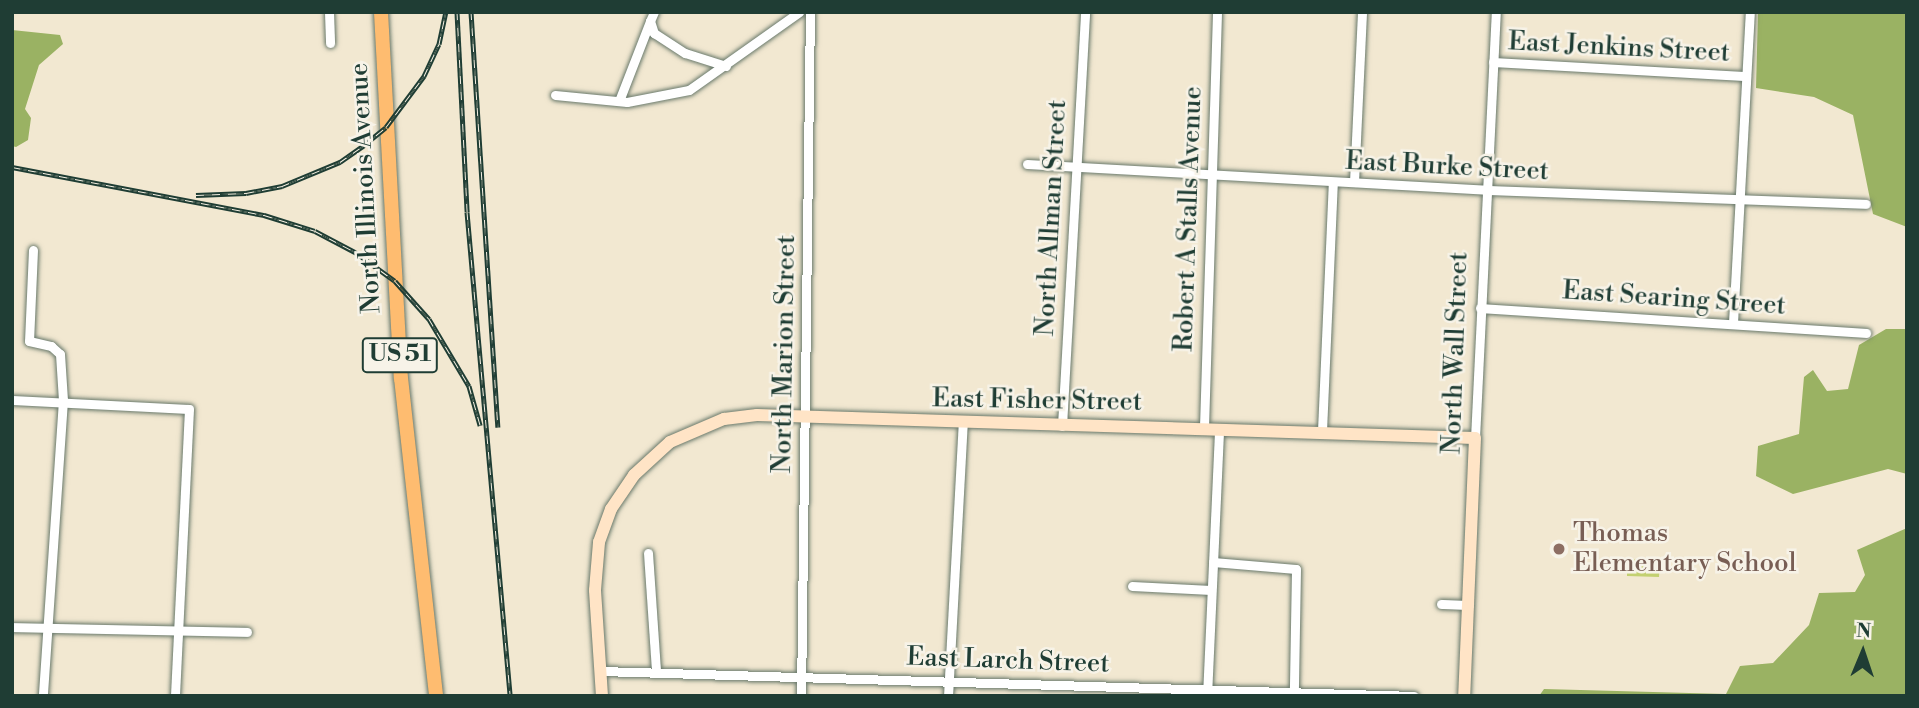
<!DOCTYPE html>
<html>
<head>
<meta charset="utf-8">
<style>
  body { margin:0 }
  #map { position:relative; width:1919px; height:708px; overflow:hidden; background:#f2e8d1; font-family:"Libre Bodoni",serif }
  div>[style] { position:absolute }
  .green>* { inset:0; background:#c3d071 }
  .forest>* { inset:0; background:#9ab263 }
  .roads { filter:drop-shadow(0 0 2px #69796b) drop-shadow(0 0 2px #69796b) }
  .street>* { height:9px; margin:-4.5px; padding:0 4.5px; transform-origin:4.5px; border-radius:4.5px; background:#fff }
  .secondary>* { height:12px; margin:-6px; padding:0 6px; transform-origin:6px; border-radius:6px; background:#ffe4c6 }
  .primary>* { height:14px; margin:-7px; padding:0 7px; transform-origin:7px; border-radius:7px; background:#febc70 }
  .rail>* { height:5px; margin-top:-2.5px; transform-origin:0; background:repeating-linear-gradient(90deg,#f7f3e8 0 8px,#1f3d34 0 16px); box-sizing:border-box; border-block:2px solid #1f3d34 }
  .dots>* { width:19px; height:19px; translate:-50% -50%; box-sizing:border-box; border:4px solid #f7f3e8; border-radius:50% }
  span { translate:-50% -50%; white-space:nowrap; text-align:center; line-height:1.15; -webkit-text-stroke:5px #f7f3e8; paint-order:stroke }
  .shield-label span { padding:2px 5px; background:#f7f3e8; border:2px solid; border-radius:5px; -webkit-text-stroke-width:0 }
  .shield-label { font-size:24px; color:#1f3d34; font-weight:700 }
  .street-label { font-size:26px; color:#1f3d34 }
  .education-label { font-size:26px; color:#785e54 }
  .left { translate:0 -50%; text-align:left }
  .frame { position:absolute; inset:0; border:14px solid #1f3d34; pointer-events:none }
  .north { position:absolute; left:1828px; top:617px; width:70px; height:70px; -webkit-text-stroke:5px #f7f3e8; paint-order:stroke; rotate:2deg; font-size:19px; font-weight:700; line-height:28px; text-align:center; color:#1f3d34 }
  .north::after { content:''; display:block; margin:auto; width:24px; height:32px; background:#1f3d34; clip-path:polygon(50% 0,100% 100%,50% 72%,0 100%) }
</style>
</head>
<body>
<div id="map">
  <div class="green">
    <i style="clip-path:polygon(1627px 559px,1660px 561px,1659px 577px,1627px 576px)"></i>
  </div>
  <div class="forest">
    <i style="clip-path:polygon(1758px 12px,1907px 12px,1907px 227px,1873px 214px,1853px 115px,1814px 97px,1756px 88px)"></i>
    <i style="clip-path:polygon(12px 30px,60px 35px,63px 44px,39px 65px,25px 109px,31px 118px,28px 140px,16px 147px,12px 146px)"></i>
    <i style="clip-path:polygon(1886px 329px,1907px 329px,1907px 474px,1888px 469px,1793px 494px,1756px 476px,1758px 446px,1799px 434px,1804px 377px,1813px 370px,1827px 391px,1848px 389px,1859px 345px)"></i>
    <i style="clip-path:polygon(1907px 528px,1907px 696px,1539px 696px,1544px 689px,1726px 694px,1740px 666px,1773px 663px,1809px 625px,1819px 593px,1855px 592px,1865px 575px,1857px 550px)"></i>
  </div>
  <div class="roads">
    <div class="street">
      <i style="left:329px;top:12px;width:31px;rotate:88deg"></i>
      <i style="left:654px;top:12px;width:10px;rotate:114deg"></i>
      <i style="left:650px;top:21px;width:13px;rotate:72deg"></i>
      <i style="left:654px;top:33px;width:37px;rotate:33deg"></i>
      <i style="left:685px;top:53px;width:43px;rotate:17.6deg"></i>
      <i style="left:1493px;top:62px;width:251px;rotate:3.2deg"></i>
      <i style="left:555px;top:95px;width:72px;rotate:5.6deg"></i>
      <i style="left:627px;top:102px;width:63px;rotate:-11deg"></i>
      <i style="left:689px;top:90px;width:135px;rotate:-35.3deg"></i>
      <i style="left:619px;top:101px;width:86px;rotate:-68.8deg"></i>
      <i style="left:1027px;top:164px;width:460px;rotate:3.2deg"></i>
      <i style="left:1486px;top:190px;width:380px;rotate:2.1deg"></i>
      <i style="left:1354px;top:182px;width:170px;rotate:-87.3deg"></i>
      <i style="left:33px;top:250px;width:91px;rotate:92.5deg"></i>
      <i style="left:29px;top:341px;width:23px;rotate:13deg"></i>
      <i style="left:51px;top:346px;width:12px;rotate:42deg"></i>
      <i style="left:60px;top:354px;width:46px;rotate:86.3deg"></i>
      <i style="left:63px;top:400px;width:297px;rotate:93.9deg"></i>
      <i style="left:1480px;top:308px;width:387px;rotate:3.7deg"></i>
      <i style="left:1733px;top:323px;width:311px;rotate:-86.9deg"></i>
      <i style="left:12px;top:400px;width:177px;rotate:2.9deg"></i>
      <i style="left:189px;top:409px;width:287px;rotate:92.8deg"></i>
      <i style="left:1062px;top:426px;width:415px;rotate:-86.8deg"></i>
      <i style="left:1204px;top:427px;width:415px;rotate:-88.2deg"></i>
      <i style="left:1322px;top:431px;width:248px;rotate:-87.5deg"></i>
      <i style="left:1475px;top:438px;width:427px;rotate:-87.2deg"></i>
      <i style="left:648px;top:553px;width:117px;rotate:86.1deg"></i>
      <i style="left:1213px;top:562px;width:83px;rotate:4.8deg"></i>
      <i style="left:1296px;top:569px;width:120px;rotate:91deg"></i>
      <i style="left:1132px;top:586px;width:79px;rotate:2.9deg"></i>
      <i style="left:1441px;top:604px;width:28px;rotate:2deg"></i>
      <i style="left:12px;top:627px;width:235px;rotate:1.2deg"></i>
      <i style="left:601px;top:671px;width:813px;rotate:1.76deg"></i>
      <i style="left:801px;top:696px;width:684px;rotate:-89.25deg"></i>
      <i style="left:948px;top:696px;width:273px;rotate:-86.9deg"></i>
      <i style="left:1207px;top:696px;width:265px;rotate:-87.4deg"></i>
    </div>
    <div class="secondary">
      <i style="left:602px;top:696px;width:106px;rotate:-93.8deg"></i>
      <i style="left:595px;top:590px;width:48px;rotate:-85.2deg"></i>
      <i style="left:599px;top:542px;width:35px;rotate:-70deg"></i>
      <i style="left:611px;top:509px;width:41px;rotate:-55.9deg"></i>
      <i style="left:634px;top:475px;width:49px;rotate:-42.5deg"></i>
      <i style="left:670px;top:442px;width:59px;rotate:-23.1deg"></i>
      <i style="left:724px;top:419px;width:33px;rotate:-7deg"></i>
      <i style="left:757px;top:415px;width:718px;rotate:1.83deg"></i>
      <i style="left:1475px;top:438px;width:258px;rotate:92.4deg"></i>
    </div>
    <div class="primary">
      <i style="left:381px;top:12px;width:367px;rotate:86.9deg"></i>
      <i style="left:401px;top:378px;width:320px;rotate:83.7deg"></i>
    </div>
  </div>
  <div class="rail">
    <i style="left:457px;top:12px;width:200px;rotate:87.1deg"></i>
    <i style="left:467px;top:212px;width:486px;rotate:84.9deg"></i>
    <i style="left:471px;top:12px;width:416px;rotate:86.3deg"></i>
    <i style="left:12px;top:167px;width:257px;rotate:10.8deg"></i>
    <i style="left:264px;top:215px;width:53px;rotate:17.4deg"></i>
    <i style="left:315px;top:231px;width:45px;rotate:27.7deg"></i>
    <i style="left:355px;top:252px;width:49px;rotate:35.9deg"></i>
    <i style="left:395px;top:281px;width:51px;rotate:48.2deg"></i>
    <i style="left:429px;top:319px;width:78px;rotate:59.2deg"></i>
    <i style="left:469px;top:386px;width:41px;rotate:74.2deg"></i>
    <i style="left:196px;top:195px;width:50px;rotate:-2.3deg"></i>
    <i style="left:246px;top:193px;width:37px;rotate:-11deg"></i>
    <i style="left:282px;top:186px;width:63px;rotate:-22.5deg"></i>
    <i style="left:340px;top:162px;width:29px;rotate:-35deg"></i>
    <i style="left:364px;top:145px;width:28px;rotate:-39deg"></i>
    <i style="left:386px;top:127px;width:64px;rotate:-53.3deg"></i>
    <i style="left:424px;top:76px;width:35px;rotate:-65deg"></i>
    <i style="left:439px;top:44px;width:33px;rotate:-78deg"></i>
  </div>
  <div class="dots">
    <i style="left:1559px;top:549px;background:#8d6e63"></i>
  </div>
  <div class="shield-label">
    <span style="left:400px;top:355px">US 51</span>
  </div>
  <div class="street-label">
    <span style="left:1619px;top:48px;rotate:3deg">East Jenkins Street</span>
    <span style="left:1447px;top:167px;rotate:3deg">East Burke Street</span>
    <span style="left:366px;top:188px;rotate:-93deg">North Illinois Avenue</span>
    <span style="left:1052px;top:218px;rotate:-87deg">North Allman Street</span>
    <span style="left:1189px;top:219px;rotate:-88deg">Robert A Stalls Avenue</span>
    <span style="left:1674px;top:299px;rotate:4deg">East Searing Street</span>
    <span style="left:1456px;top:353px;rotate:-88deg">North Wall Street</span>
    <span style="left:785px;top:354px;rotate:-89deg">North Marion Street</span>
    <span style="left:1037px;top:401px;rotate:1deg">East Fisher Street</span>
    <span style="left:1008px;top:661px;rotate:2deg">East Larch Street</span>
  </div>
  <div class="education-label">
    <span class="left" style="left:1573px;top:549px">Thomas<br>Elementary School</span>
  </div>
  <div class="frame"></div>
  <div class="north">N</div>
</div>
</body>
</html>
